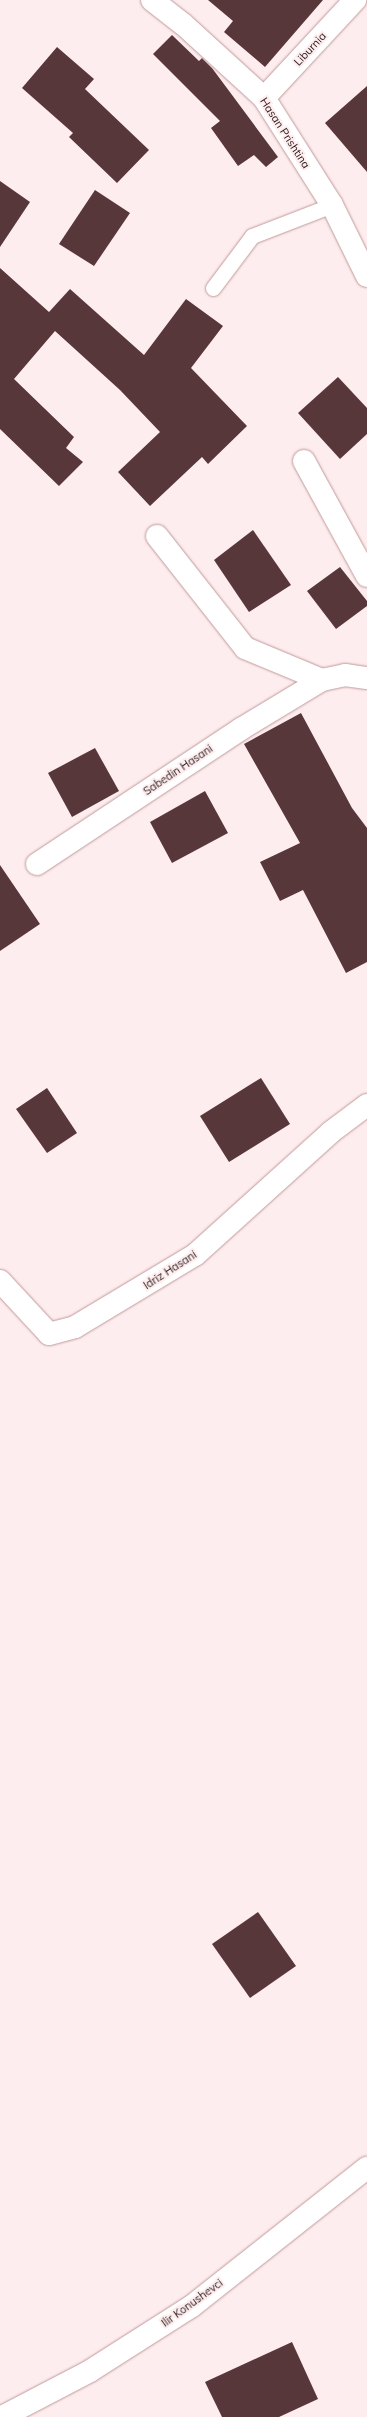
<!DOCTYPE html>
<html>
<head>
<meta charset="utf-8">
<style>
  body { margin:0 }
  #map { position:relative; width:367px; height:2417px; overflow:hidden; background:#feedee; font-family:Mulish,sans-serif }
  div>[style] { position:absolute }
  .building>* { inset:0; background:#58373a }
  .roads { filter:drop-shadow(0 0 1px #c0999c) drop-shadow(0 0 1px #c0999c) }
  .service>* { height:15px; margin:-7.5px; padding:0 7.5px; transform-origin:7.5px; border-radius:7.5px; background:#fff }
  .minor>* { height:22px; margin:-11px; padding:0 11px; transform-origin:11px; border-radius:11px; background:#fff }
  .tertiary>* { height:22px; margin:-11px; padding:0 11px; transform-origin:11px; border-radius:11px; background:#fff }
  span { translate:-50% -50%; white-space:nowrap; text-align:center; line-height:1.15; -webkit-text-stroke:4px #feedee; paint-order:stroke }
  .street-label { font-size:11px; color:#27191a }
</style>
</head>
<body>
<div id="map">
  <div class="building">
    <i style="clip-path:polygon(208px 0,323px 0,265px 67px,224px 32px,233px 21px)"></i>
    <i style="clip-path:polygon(172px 35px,199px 61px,202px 58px,212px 68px,278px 157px,266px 167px,254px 155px,238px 166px,211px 128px,220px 121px,153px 54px)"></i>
    <i style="clip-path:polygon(57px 47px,94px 79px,85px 89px,149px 150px,117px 183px,69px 137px,73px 133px,22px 88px)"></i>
    <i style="clip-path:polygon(367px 86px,367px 172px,325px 123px)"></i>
    <i style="clip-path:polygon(0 181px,30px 202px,0 247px)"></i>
    <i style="clip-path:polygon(95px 190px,130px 213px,94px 266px,59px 244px)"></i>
    <i style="clip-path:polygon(0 268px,49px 312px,70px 289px,144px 355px,186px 299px,223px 326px,191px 368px,247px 426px,208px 464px,202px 457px,150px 506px,118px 472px,160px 432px,120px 390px,55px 331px,14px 379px,74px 437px,66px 448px,83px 462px,59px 486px,0 429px)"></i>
    <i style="clip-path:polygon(338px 377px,367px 408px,367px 434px,340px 459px,298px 413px)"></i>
    <i style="clip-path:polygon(253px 530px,291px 585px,249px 612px,214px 560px)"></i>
    <i style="clip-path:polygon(340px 567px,367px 601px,367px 606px,336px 629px,307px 591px)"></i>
    <i style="clip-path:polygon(301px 713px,352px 808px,367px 828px,367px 962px,346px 973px,303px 890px,280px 901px,260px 862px,300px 843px,244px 744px)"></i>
    <i style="clip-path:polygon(95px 748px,119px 791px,72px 817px,48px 773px)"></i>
    <i style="clip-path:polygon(205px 791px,228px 833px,172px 863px,150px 822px)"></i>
    <i style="clip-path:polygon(0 865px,40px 924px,0 951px)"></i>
    <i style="clip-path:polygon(261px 1078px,290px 1124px,229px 1162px,200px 1116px)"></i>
    <i style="clip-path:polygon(47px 1088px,77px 1133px,47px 1153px,16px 1109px)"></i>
    <i style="clip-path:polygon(258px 1912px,296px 1966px,250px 1998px,212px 1944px)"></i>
    <i style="clip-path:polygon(292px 2342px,318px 2399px,279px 2417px,222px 2417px,205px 2382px)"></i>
  </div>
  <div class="roads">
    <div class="service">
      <i style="left:213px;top:288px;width:65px;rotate:-53.1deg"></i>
      <i style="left:252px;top:236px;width:86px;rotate:-21.2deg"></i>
    </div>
    <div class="minor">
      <i style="left:152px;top:0;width:39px;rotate:38deg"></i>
      <i style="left:183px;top:24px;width:110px;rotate:42.4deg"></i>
      <i style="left:264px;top:98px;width:127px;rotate:57.6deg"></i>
      <i style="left:332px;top:205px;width:79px;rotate:63.8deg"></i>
      <i style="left:264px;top:98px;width:134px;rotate:-47.1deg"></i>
      <i style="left:304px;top:461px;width:131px;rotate:61.3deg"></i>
      <i style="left:157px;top:536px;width:142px;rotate:51.8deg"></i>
      <i style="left:245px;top:648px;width:83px;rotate:22.6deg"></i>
      <i style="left:322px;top:680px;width:24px;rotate:-12deg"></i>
      <i style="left:345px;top:675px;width:22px;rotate:8deg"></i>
      <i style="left:37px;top:864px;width:245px;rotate:-33.5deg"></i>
      <i style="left:241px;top:729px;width:95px;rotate:-31.2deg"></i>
      <i style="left:0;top:1281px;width:72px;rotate:47.2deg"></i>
      <i style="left:49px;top:1334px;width:27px;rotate:-15deg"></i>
      <i style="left:75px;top:1327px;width:140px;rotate:-31deg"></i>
      <i style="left:195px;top:1255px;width:183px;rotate:-42.1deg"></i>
      <i style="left:331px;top:1132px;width:45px;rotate:-36.9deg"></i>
    </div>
    <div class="tertiary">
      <i style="left:2px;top:2417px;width:99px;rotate:-27.6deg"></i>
      <i style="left:90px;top:2371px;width:121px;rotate:-32.5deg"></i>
      <i style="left:192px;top:2306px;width:223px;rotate:-38.3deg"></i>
    </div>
  </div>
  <div class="street-label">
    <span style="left:310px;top:49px;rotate:-47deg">Liburnia</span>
    <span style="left:285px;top:133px;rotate:57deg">Hasan Prishtina</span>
    <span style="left:178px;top:770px;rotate:-34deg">Sabedin Hasani</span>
    <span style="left:170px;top:1270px;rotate:-33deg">Idriz Hasani</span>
    <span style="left:192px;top:2303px;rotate:-36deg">Ilir Konushevci</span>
  </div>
</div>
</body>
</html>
